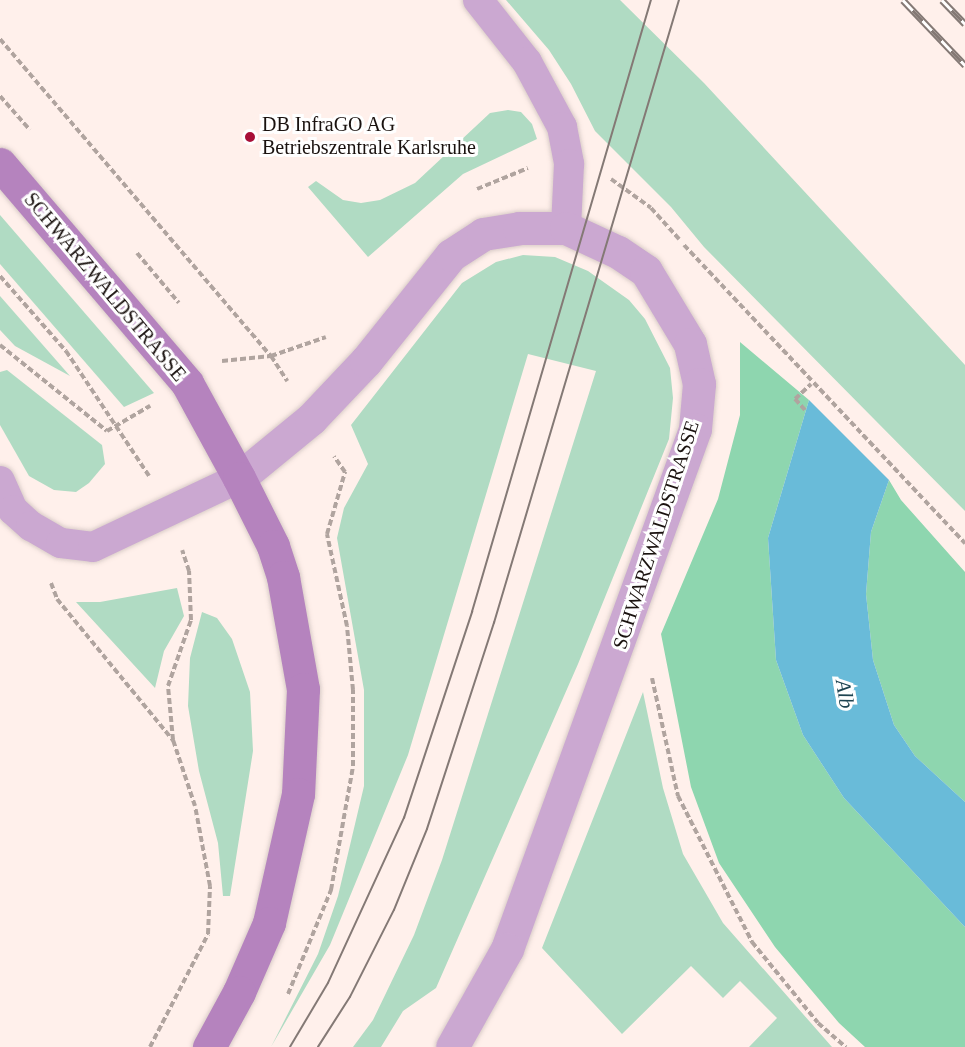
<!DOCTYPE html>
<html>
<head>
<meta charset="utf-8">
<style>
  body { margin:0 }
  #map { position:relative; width:965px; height:1047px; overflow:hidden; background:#fff0eb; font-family:"Times New Roman",serif }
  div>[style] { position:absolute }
  .green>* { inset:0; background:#b0dbc3 }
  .forest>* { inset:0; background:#8ed6af }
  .water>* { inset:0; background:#69bbd9 }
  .path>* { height:4px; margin-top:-2px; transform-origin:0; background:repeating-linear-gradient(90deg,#b0a49f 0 6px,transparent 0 9px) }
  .roads { filter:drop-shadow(0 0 2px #daccc8) drop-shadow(0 0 2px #daccc8) }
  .lane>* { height:30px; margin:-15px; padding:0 15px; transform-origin:15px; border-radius:15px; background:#cba8d1 }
  .street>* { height:33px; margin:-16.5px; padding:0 16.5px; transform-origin:16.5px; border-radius:16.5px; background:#cba8d1 }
  .secondary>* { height:33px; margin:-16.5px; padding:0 16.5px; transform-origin:16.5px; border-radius:16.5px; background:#b583be }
  .tram>* { height:1.5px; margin:-0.75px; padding:0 0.75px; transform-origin:0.75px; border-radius:0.75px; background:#847975 }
  .rail>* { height:7px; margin-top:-3.5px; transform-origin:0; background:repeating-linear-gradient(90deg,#fff 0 14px,#847975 0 28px); box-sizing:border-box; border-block:2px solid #847975 }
  .dots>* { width:16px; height:16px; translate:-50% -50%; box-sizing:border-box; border:3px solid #fff; border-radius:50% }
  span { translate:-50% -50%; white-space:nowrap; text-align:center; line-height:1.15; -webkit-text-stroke:6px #fff; paint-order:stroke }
  .poi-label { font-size:20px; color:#1a120f }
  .left { translate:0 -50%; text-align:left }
  .street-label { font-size:20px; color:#1a120f }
  .water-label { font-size:21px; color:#1e4451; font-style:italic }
</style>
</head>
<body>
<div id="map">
  <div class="green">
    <i style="clip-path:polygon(506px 0,620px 0,704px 83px,965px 365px,965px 511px,704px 247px,671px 207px,595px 131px,571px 84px,549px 50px)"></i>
    <i style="clip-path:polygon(508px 110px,521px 112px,532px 124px,537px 139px,463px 174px,368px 257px,308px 187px,316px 181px,343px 200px,361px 203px,380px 200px,415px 183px,490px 113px)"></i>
    <i style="clip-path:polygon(0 216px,0 215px,154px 393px,124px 407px,0 264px)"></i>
    <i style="clip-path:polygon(523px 255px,555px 257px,588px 271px,629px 300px,645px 319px,670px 368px,673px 398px,669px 439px,578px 664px,436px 988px,403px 1011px,381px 1047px,353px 1047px,373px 1020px,414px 935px,442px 860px,596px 371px,528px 354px,408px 755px,330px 945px,271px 1047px,318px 954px,338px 896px,364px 786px,364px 690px,337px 538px,344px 508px,368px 464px,351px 425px,462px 283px,496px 262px)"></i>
    <i style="clip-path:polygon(0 296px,70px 376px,15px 346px,0 330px)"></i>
    <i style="clip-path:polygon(7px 370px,102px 445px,105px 464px,89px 483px,76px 492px,54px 490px,29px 476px,0 425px,0 372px)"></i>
    <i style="clip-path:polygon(177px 588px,184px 616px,164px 651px,155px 688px,76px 602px,100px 602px)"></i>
    <i style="clip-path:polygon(202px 612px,217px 618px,232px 639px,250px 692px,253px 751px,230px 896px,223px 896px,218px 843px,199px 771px,188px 706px,190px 658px)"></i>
    <i style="clip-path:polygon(643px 692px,663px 788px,683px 854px,723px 923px,832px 1047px,749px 1047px,777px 1018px,740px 981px,723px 998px,691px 966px,622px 1034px,542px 948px)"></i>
  </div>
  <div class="forest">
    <i style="clip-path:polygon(740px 342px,809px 400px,768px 538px,776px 660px,803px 735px,844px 798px,965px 927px,965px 1047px,865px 1047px,839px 1023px,775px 947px,719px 863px,691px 787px,661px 634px,718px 499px,740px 415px)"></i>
    <i style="clip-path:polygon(889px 480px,901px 500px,965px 572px,965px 802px,915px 756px,894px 725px,873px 660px,866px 594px,871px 532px)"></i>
  </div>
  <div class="water">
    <i style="clip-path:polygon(809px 400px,889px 480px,871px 532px,866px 594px,873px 660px,894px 725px,915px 756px,965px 802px,965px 927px,844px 798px,803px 735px,776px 660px,768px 538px)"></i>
  </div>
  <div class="path">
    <i style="left:0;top:39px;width:417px;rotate:49.5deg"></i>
    <i style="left:271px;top:356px;width:58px;rotate:-19.1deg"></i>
    <i style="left:0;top:96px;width:45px;rotate:48.6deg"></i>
    <i style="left:611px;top:179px;width:49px;rotate:35.9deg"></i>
    <i style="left:651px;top:208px;width:42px;rotate:47.9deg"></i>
    <i style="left:477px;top:189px;width:55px;rotate:-22.4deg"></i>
    <i style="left:684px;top:245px;width:410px;rotate:46.7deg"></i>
    <i style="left:137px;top:253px;width:65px;rotate:50deg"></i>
    <i style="left:0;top:276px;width:100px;rotate:48.7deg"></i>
    <i style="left:66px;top:351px;width:150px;rotate:56.4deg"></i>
    <i style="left:0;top:345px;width:137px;rotate:38.8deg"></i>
    <i style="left:107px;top:431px;width:50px;rotate:-30.2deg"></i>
    <i style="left:222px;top:361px;width:49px;rotate:-5.8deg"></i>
    <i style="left:271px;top:356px;width:30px;rotate:57deg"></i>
    <i style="left:805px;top:410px;width:15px;rotate:-132deg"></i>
    <i style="left:795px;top:399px;width:22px;rotate:-43deg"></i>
    <i style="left:51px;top:583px;width:17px;rotate:69deg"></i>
    <i style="left:57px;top:599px;width:183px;rotate:50.6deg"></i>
    <i style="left:652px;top:678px;width:121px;rotate:77.6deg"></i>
    <i style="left:678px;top:796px;width:164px;rotate:63.1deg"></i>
    <i style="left:752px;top:942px;width:104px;rotate:50.8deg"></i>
    <i style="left:818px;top:1023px;width:37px;rotate:41deg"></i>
    <i style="left:288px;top:994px;width:113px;rotate:-67.5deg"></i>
    <i style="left:331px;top:890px;width:126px;rotate:-79.9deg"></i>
    <i style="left:353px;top:766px;width:76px;rotate:-90deg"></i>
    <i style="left:353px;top:690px;width:64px;rotate:-95.4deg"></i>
    <i style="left:347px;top:626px;width:94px;rotate:-102.3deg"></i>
    <i style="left:327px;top:534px;width:65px;rotate:-73.8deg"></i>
    <i style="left:345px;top:472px;width:19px;rotate:-125deg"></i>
    <i style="left:150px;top:1047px;width:127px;rotate:-62.8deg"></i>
    <i style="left:208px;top:934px;width:48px;rotate:-87.6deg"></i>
    <i style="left:210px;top:886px;width:81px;rotate:-100.6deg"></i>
    <i style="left:195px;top:806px;width:70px;rotate:-108.4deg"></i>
    <i style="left:173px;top:740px;width:54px;rotate:-95.3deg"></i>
    <i style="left:168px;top:686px;width:70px;rotate:-70.8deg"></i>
    <i style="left:191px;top:620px;width:49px;rotate:-92.3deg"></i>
    <i style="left:189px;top:571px;width:22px;rotate:-108deg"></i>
  </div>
  <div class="roads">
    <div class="lane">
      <i style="left:478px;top:0;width:79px;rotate:51.7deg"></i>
      <i style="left:527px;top:62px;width:74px;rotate:61.7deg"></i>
      <i style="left:562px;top:127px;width:38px;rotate:79deg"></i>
      <i style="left:569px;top:164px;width:64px;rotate:92.7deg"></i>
      <i style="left:0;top:481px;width:32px;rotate:66deg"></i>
      <i style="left:13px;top:510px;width:24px;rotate:42deg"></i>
      <i style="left:31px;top:526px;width:34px;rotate:30deg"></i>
      <i style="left:61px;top:543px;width:32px;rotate:7deg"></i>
      <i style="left:93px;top:547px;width:161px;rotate:-25.3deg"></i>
    </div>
    <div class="street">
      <i style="left:239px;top:478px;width:93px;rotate:-39.3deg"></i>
      <i style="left:311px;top:419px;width:80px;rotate:-46.5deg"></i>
      <i style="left:366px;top:361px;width:136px;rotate:-51.3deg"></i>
      <i style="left:451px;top:255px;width:38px;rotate:-33deg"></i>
      <i style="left:483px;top:234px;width:36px;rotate:-9deg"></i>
      <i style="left:519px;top:228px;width:47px"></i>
      <i style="left:566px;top:228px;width:57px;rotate:24.8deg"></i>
      <i style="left:618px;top:252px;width:34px;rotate:34deg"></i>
      <i style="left:646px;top:271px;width:85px;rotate:58.9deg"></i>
      <i style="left:690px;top:344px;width:41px;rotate:77.3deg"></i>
      <i style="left:699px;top:384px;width:45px;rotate:95.1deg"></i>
      <i style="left:695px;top:429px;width:553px;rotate:109.88deg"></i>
      <i style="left:507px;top:949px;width:112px;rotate:119.3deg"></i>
    </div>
    <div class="secondary">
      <i style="left:0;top:164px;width:288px;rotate:49.5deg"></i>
      <i style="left:187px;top:383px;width:108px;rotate:61.3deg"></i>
      <i style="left:239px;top:478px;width:76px;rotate:63.4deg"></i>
      <i style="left:273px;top:546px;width:33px;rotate:72deg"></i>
      <i style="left:283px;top:577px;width:114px;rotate:79.9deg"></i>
      <i style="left:303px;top:689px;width:105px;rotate:92.7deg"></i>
      <i style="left:298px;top:794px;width:132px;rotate:102.7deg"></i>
      <i style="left:269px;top:923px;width:75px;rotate:113.5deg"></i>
      <i style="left:239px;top:992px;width:63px;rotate:118.6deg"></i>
    </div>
  </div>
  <div class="tram">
    <i style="left:290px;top:1047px;width:74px;rotate:-59.3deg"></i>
    <i style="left:328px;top:983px;width:182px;rotate:-65.3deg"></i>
    <i style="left:404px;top:818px;width:217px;rotate:-71.7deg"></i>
    <i style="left:472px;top:612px;width:638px;rotate:-73.7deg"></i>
    <i style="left:318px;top:1047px;width:59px;rotate:-57.4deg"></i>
    <i style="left:350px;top:997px;width:97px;rotate:-63.2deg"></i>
    <i style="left:394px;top:910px;width:87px;rotate:-67.8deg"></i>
    <i style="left:427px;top:829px;width:217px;rotate:-72deg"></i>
    <i style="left:494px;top:623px;width:650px;rotate:-73.46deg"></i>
  </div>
  <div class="rail">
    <i style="left:903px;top:0;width:90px;rotate:46.4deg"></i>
    <i style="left:942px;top:0;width:33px;rotate:46deg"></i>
  </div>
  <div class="dots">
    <i style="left:250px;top:137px;background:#a80f38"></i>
  </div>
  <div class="poi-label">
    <span class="left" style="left:262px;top:136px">DB InfraGO AG<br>Betriebszentrale Karlsruhe</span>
  </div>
  <div class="street-label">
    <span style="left:105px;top:287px;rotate:50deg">SCHWARZWALDSTRASSE</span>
    <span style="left:656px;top:535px;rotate:-72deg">SCHWARZWALDSTRASSE</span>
  </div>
  <div class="water-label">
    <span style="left:845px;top:694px;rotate:81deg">Alb</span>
  </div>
</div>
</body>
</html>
